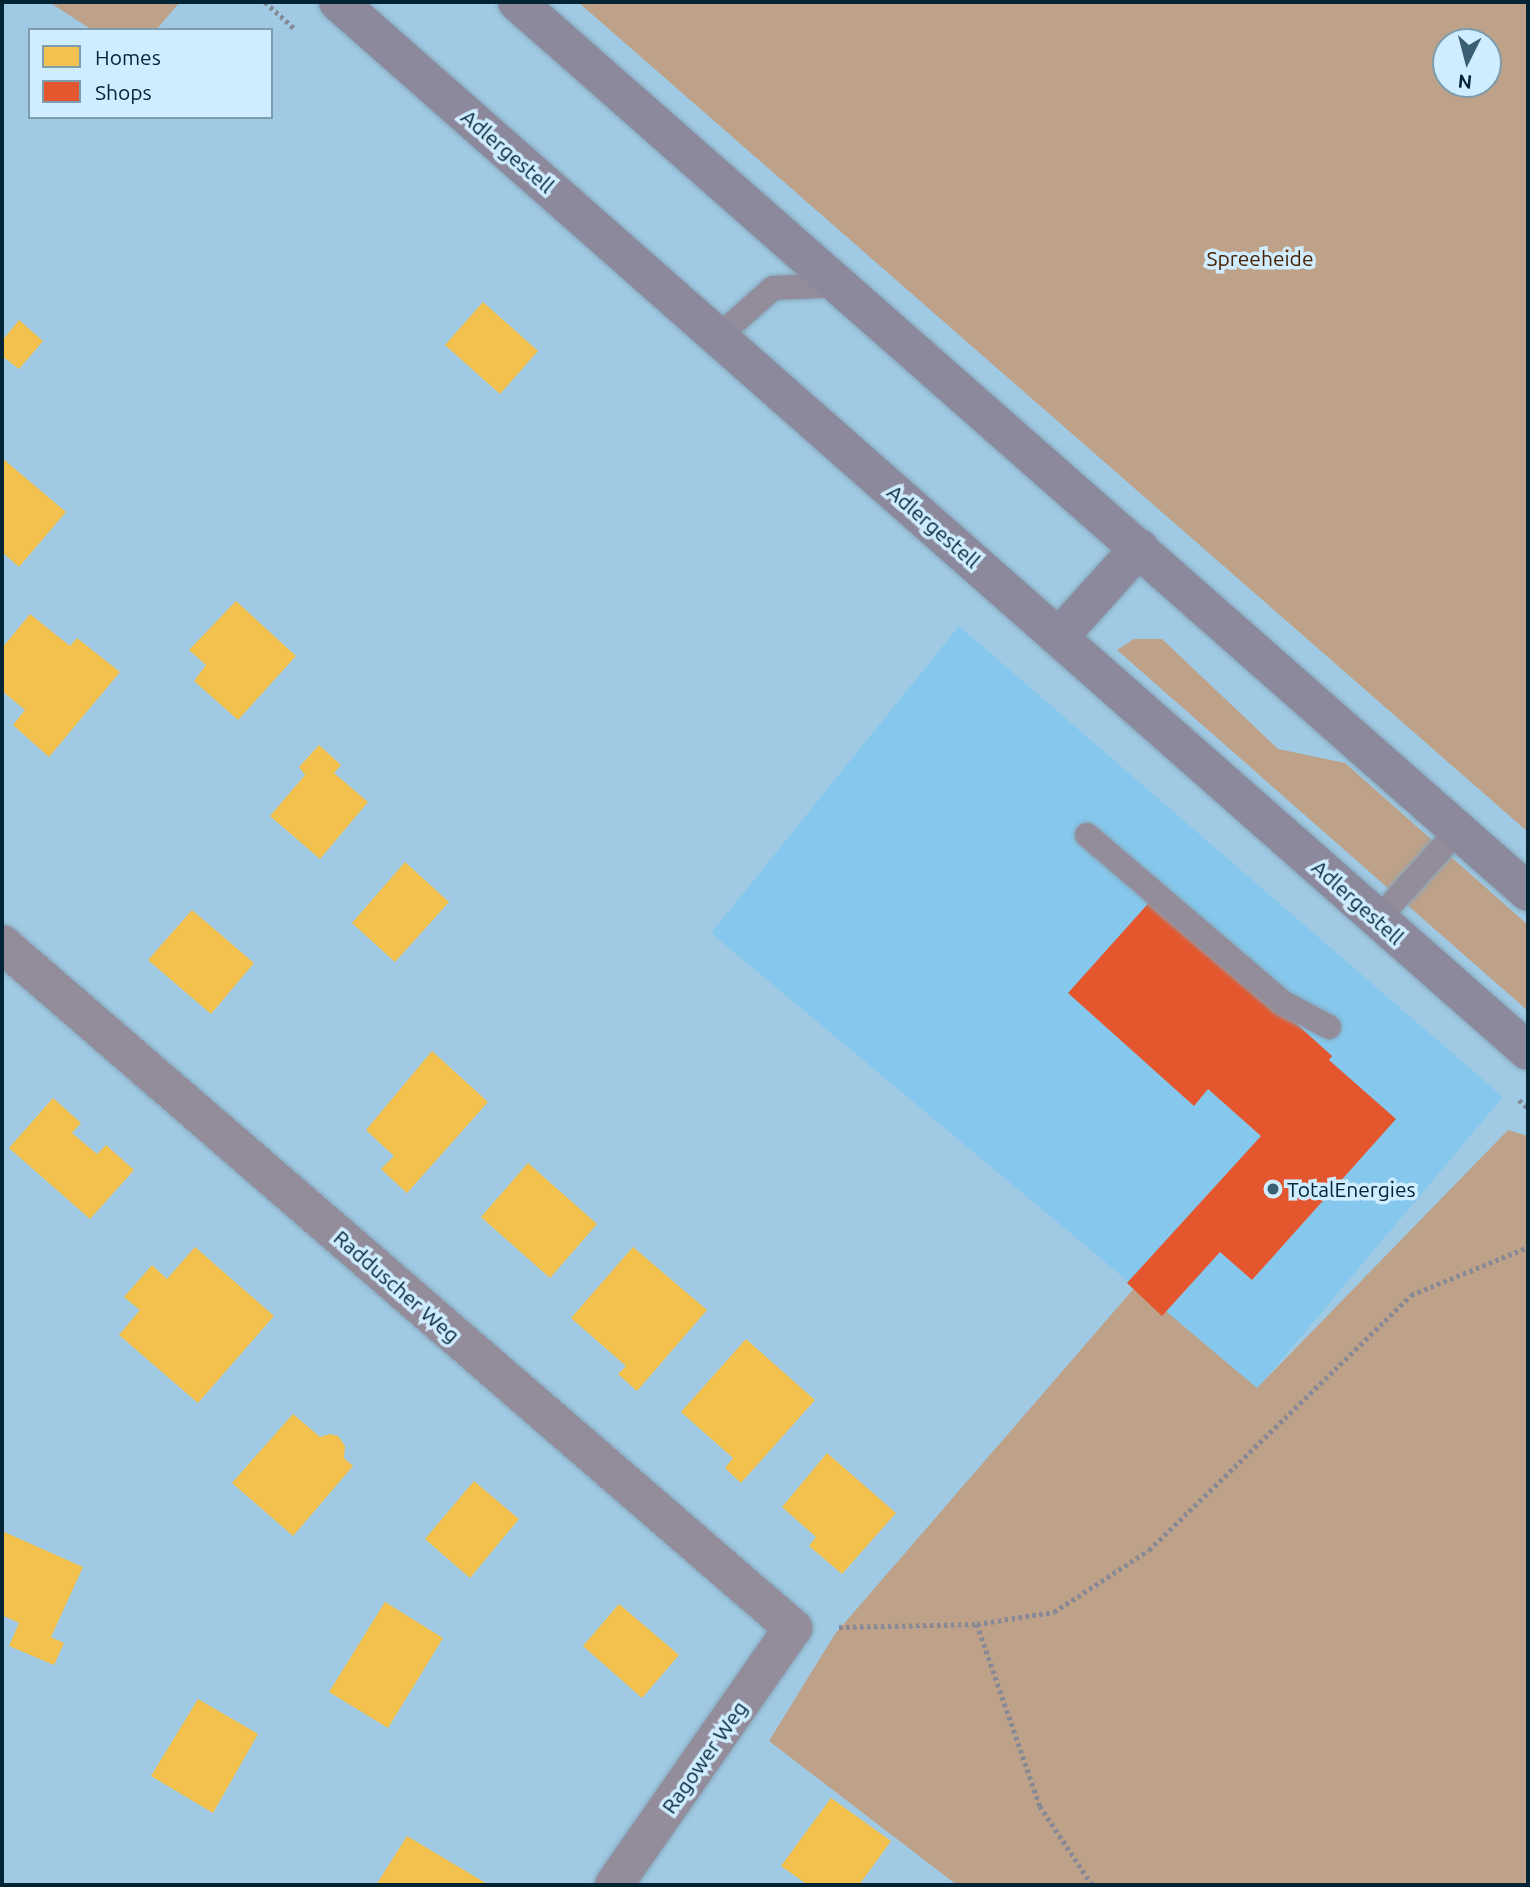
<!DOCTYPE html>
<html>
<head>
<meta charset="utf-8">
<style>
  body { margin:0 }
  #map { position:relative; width:1530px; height:1887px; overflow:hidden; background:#a0cae3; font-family:Ubuntu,sans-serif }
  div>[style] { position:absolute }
  .built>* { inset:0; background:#86c8ed }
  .green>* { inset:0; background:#bda188 }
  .homes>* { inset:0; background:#f2c14e }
  .shops>* { inset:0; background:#e4572e }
  .path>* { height:4.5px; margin-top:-2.25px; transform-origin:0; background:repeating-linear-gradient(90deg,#888996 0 3.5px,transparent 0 7px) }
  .roads { filter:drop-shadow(0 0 2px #86a7bb) drop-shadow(0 0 2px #86a7bb) }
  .service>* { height:24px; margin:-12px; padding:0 12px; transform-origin:12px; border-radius:12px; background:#938c9b }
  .minor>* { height:38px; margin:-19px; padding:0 19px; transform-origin:19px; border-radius:19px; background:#938c9b }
  .secondary>* { height:38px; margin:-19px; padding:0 19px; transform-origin:19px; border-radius:19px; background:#8c899c }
  .dots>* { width:19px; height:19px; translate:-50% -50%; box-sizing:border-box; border:4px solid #cfedff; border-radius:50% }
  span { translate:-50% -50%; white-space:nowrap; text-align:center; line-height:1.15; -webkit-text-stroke:7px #cfedff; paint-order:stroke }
  .street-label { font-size:21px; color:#032435 }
  .park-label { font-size:21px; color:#492000 }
  .poi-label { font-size:21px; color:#032435 }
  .left { translate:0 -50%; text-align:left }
  .frame { position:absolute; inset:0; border:4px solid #032435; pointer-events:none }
  .legend { position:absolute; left:28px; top:28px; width:245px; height:91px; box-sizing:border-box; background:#cfedff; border:2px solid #7d9dae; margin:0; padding:9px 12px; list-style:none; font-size:21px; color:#032435 }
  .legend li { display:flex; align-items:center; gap:14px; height:35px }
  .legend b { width:35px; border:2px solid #7d9dae }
  .north { position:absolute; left:1432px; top:28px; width:70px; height:70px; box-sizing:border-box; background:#cfedff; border:2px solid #7d9dae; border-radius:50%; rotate:186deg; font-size:19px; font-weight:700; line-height:28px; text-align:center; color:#032435 }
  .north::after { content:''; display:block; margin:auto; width:24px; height:32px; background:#3a5e72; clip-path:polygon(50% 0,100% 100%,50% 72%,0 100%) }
</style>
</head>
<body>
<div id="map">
  <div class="built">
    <i style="clip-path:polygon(959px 626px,1503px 1097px,1257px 1389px,711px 933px)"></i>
  </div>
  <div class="green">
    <i style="clip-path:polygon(49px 2px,180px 2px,156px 30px,92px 30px)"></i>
    <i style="clip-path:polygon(evenodd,578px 2px,1528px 2px,1528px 832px,578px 2px,1446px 42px,1488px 42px,1488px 84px,1446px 84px,1446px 42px)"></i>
    <i style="clip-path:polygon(1134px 639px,1162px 639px,1278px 749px,1345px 763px,1528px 925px,1528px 1011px,1117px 650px)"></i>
    <i style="clip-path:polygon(1508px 1130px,1528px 1136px,1528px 1885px,957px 1885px,769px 1741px,835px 1634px,1136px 1286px,1257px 1388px)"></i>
  </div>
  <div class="homes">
    <i style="clip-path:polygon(483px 302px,538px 351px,500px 394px,445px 345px)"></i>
    <i style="clip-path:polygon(19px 320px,43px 341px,19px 369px,2px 356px,2px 341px)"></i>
    <i style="clip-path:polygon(2px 458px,66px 512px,19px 567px,2px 552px)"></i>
    <i style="clip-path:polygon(236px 601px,296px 656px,238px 720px,194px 681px,206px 665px,189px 650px)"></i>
    <i style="clip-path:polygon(30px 614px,70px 646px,77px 638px,120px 672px,49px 757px,13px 725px,25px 710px,2px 691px,2px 648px)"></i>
    <i style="clip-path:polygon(319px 745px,341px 765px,334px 773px,368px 802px,320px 859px,270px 816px,305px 775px,299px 767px)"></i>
    <i style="clip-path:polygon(405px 862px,449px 902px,395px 962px,352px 923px)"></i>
    <i style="clip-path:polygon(192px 910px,254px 963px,211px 1014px,148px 960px)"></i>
    <i style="clip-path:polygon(432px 1051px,488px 1102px,407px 1193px,381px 1169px,394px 1156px,366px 1130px)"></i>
    <i style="clip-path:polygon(53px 1098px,81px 1123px,72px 1133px,97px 1154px,106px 1145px,134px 1170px,90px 1219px,9px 1148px)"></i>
    <i style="clip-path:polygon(528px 1163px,597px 1224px,550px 1278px,481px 1217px)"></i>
    <i style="clip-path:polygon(195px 1247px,274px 1316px,198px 1403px,119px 1335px,140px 1310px,124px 1297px,152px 1265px,167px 1279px)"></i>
    <i style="clip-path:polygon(633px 1247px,707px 1310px,637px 1391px,618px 1374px,626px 1366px,571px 1318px)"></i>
    <i style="clip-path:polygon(746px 1339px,815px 1400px,741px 1483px,725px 1468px,733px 1458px,681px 1412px)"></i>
    <i style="clip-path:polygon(293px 1414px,320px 1437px,330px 1434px,338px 1436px,345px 1446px,344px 1458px,353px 1466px,293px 1536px,232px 1483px)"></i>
    <i style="clip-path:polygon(827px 1453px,896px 1513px,842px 1574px,809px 1546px,816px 1537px,782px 1507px)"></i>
    <i style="clip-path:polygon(474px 1481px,519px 1519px,470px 1578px,425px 1539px)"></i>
    <i style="clip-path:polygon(2px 1531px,83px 1567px,51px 1637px,64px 1643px,54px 1665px,9px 1646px,19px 1623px,2px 1615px)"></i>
    <i style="clip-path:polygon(385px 1602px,443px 1638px,388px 1728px,329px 1692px)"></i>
    <i style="clip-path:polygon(619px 1604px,679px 1655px,642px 1698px,583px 1646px)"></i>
    <i style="clip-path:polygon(198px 1699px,258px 1734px,213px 1813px,151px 1776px)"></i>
    <i style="clip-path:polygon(831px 1798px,891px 1841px,859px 1885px,808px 1885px,781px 1866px)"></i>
    <i style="clip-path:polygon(407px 1836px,489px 1885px,376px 1885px)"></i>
  </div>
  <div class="shops">
    <i style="clip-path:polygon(1163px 887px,1279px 1008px,1332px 1056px,1329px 1060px,1396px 1119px,1252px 1280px,1220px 1252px,1162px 1316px,1127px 1283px,1261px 1136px,1208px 1089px,1194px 1106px,1068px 993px)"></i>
  </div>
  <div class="path">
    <i style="left:265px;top:2px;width:40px;rotate:42deg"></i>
    <i style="left:1519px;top:1100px;width:12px;rotate:42deg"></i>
    <i style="left:977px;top:1624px;width:78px;rotate:-8.9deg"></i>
    <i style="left:1054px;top:1612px;width:113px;rotate:-33.1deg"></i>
    <i style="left:1149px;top:1550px;width:366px;rotate:-44.2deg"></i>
    <i style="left:1411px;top:1295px;width:126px;rotate:-22.3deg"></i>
    <i style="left:839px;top:1627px;width:138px;rotate:-1.2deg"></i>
    <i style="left:977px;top:1624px;width:193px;rotate:70.9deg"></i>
    <i style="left:1040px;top:1806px;width:95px;rotate:56.6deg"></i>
  </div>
  <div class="roads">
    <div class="service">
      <i style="left:719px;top:336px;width:72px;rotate:-41.6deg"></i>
      <i style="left:773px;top:288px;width:67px;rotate:-2.6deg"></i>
      <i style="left:1087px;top:835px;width:259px;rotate:40.5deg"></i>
      <i style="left:1284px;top:1003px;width:51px;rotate:28.1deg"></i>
      <i style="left:1378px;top:919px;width:120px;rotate:-48deg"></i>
    </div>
    <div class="minor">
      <i style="left:2px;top:944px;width:1046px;rotate:40.85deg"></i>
      <i style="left:793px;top:1628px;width:313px;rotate:124.9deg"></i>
    </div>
    <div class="secondary">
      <i style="left:338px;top:2px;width:1586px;rotate:41.4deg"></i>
      <i style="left:517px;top:2px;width:1347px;rotate:41.36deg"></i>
      <i style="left:1059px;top:637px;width:120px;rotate:-48deg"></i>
    </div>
  </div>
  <div class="dots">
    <i style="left:1273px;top:1189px;background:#3a5e72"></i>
  </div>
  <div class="street-label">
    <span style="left:508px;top:151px;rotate:41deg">Adlergestell</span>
    <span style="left:934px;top:526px;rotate:41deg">Adlergestell</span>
    <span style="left:1358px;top:902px;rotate:42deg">Adlergestell</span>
    <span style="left:397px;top:1286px;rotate:41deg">Radduscher Weg</span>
    <span style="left:704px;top:1757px;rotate:-55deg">Ragower Weg</span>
  </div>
  <div class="park-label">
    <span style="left:1260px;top:258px">Spreeheide</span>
  </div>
  <div class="poi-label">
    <span class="left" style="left:1287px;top:1189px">TotalEnergies</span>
  </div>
  <div class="frame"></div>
  <ul class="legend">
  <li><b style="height:19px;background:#f2c14e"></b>Homes</li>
  <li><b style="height:19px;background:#e4572e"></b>Shops</li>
  </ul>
  <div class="north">N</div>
</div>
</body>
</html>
